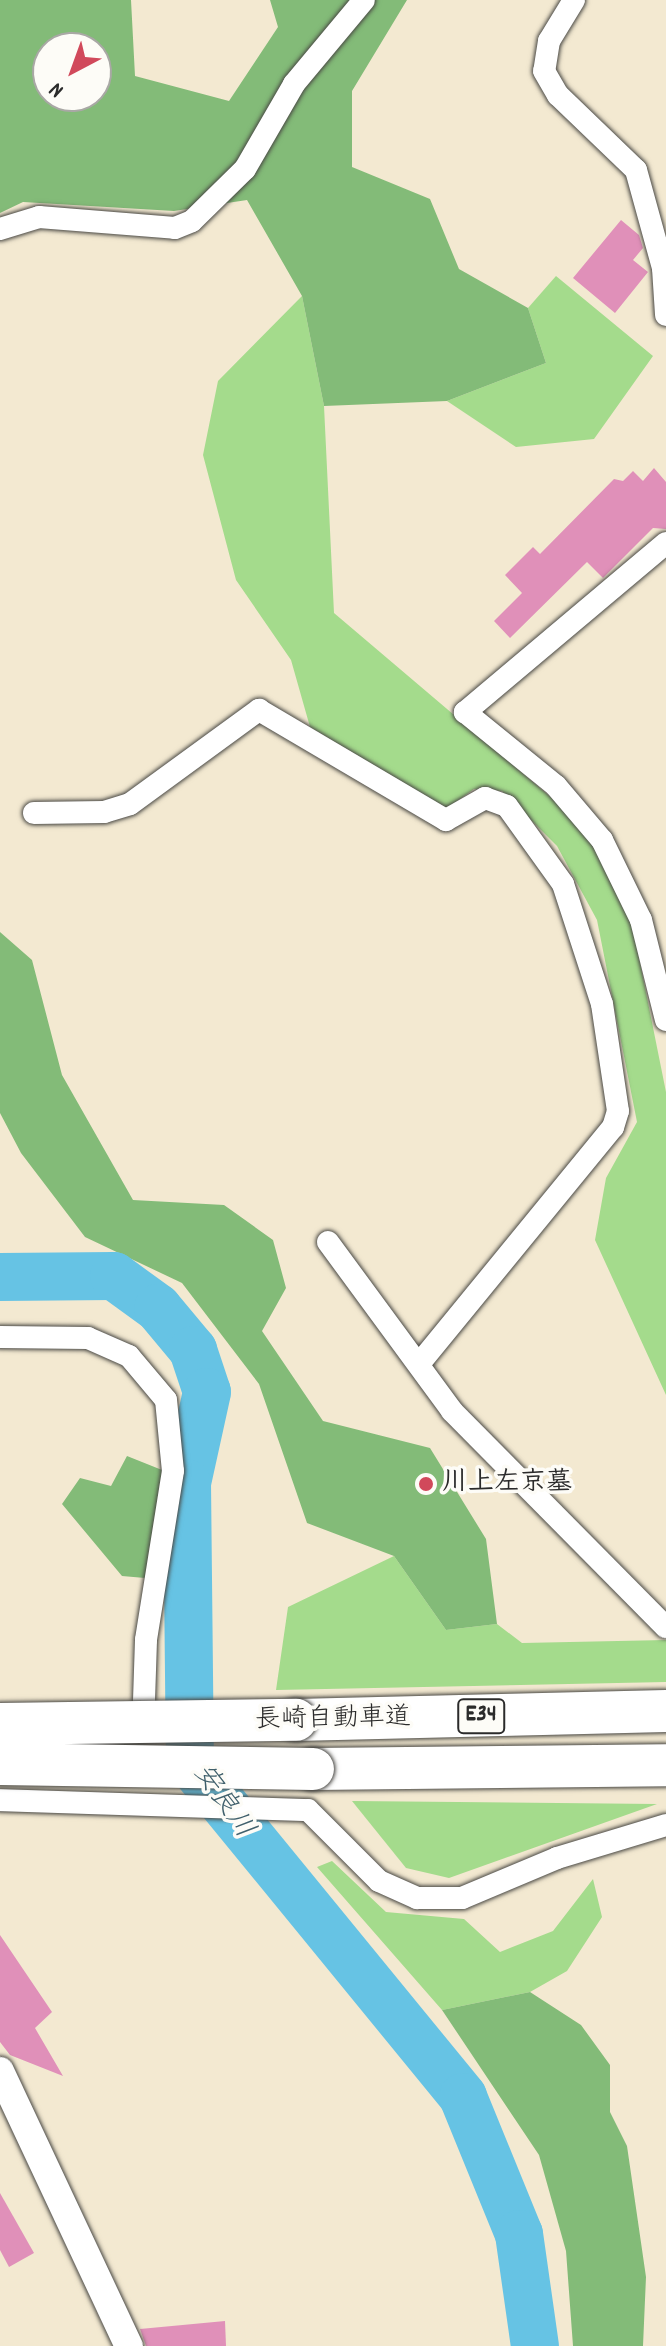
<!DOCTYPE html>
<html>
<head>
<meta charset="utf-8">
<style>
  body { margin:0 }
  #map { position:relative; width:666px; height:2346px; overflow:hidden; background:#f3e9d1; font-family:Dekko,"Klee One",sans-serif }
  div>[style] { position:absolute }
  .green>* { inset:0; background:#a4db8c }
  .forest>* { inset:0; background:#83bb78 }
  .river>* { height:48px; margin:-24px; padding:0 24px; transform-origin:24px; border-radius:24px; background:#66c3e4 }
  .building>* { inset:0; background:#e090b9 }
  .roads { filter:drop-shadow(0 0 2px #494844) drop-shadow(0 0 2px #494844) }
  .minor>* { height:22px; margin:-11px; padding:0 11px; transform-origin:11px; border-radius:11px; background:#fff }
  .tertiary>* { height:28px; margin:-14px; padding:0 14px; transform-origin:14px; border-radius:14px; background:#fff }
  .motorway>* { height:42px; margin:-21px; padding:0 21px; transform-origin:21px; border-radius:21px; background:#fff }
  .bridges { filter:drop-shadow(0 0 2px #494844) drop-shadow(0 0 2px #494844) }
  .motorway-bridge>* { height:42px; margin:-21px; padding:0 21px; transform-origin:21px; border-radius:21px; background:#fff }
  .dots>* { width:22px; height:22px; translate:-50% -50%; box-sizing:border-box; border:4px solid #fdfcf7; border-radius:50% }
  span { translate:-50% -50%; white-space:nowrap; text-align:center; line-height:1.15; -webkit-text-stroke:7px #fdfcf7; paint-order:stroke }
  .shield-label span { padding:2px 6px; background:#fdfcf7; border:2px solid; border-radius:6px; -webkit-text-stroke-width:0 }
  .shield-label { font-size:24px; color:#2b2b2b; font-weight:700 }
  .poi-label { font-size:26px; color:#2b2b2b; font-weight:700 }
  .left { translate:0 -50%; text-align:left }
  .street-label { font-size:26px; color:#2b2b2b }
  .water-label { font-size:28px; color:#40606c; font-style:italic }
  .north { position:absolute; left:32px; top:32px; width:80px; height:80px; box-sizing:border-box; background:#fdfcf7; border:2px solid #a9a8a5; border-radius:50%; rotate:221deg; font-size:22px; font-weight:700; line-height:32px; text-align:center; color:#2b2b2b }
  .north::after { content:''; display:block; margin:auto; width:28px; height:36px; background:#d1495b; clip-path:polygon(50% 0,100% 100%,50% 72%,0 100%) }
</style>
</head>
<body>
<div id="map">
  <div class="green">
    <i style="clip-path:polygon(556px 276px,653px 356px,594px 439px,516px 447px,447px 401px,546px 363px,528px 308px)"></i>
    <i style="clip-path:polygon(302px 296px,324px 406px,334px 613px,554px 800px,597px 849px,632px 923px,666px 1092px,666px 1395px,595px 1240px,606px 1178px,637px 1122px,597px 920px,557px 846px,502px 791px,474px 789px,446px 809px,310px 727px,291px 660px,236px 580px,203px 455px,218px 381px)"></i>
    <i style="clip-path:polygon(394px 1556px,446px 1630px,497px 1624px,522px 1643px,666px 1640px,666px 1682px,276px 1690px,288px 1607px)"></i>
    <i style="clip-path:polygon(352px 1801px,657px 1804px,449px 1878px,406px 1868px)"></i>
    <i style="clip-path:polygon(332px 1861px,386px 1912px,464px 1919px,500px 1952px,553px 1931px,593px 1879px,602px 1917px,567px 1971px,530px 1992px,442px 2010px,317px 1867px)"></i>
  </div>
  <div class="forest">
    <i style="clip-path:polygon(evenodd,0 0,131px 0,135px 76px,229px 101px,278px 27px,270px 0,407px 0,352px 91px,352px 167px,430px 199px,459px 269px,528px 308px,546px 363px,447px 401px,324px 406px,302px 296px,247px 200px,174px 211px,23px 202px,0 213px,0 0,48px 48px,96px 48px,96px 96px,48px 96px,48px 48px)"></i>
    <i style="clip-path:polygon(0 932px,32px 960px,62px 1075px,133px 1200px,224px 1205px,273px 1240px,286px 1288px,262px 1331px,323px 1421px,430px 1448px,486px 1539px,497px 1624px,446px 1630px,394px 1556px,307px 1523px,259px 1384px,182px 1283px,85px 1237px,21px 1153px,0 1113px)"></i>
    <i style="clip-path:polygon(127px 1456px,162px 1470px,145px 1578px,122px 1576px,62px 1504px,80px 1478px,111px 1486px)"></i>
    <i style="clip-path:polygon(530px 1992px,581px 2025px,610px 2065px,610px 2112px,627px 2146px,646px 2277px,643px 2346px,573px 2346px,566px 2251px,539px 2155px,442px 2010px)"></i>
  </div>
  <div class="river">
    <i style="left:0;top:1277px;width:114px;rotate:-0.5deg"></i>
    <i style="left:114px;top:1276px;width:54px;rotate:36deg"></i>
    <i style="left:158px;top:1308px;width:55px;rotate:50.2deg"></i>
    <i style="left:193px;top:1350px;width:44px;rotate:71.6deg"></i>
    <i style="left:207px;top:1392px;width:93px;rotate:102.4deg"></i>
    <i style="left:187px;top:1483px;width:280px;rotate:89.4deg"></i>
    <i style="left:190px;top:1763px;width:431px;rotate:50.7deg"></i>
    <i style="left:463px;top:2097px;width:148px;rotate:67.8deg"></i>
    <i style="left:519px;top:2234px;width:113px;rotate:81.9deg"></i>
  </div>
  <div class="building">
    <i style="clip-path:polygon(621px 220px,639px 235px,643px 248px,633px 260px,648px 272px,615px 313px,573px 278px)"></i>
    <i style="clip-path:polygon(654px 468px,666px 482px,666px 529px,653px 528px,603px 578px,587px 562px,510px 638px,494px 621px,522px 593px,505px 575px,533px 547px,540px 554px,614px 479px,623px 481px,633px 471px,643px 481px)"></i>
    <i style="clip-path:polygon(0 1935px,52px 2012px,35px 2028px,63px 2076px,10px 2055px,0 2042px)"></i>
    <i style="clip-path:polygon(0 2193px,34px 2253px,9px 2267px,0 2250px)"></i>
    <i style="clip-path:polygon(225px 2321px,226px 2346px,146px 2346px,140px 2329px)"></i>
  </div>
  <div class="roads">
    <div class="minor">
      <i style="left:574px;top:0;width:48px;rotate:121.4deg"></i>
      <i style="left:549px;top:41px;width:30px;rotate:99deg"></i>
      <i style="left:544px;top:71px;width:28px;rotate:60deg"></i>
      <i style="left:558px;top:95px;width:108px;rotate:43.9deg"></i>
      <i style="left:636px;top:170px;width:102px;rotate:74.6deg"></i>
      <i style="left:663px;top:268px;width:47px;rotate:86.3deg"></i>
      <i style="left:0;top:229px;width:41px;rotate:-17.1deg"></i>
      <i style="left:39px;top:217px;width:136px;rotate:4.6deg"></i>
      <i style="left:175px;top:228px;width:18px;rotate:-22deg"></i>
      <i style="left:192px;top:221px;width:74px;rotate:-44.5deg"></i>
      <i style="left:245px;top:169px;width:98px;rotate:-60deg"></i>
      <i style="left:294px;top:84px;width:109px;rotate:-50.2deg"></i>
      <i style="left:666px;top:543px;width:263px;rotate:139.9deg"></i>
      <i style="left:465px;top:712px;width:117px;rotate:39.1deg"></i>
      <i style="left:556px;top:786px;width:71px;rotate:49.6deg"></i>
      <i style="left:602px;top:840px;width:89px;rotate:64deg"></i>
      <i style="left:641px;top:920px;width:103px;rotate:76deg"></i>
      <i style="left:34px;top:813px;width:70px;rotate:-0.8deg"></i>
      <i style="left:104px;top:812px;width:27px;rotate:-17deg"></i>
      <i style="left:130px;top:804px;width:160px;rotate:-36.1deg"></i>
      <i style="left:259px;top:710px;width:217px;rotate:30.5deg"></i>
      <i style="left:446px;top:820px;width:45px;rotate:-29.4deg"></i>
      <i style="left:485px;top:798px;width:23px;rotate:20deg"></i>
      <i style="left:507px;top:806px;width:96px;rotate:54.3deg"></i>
      <i style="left:563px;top:884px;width:126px;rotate:72deg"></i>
      <i style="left:602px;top:1004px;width:108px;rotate:81.5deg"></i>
      <i style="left:618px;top:1111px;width:17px;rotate:107deg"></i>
      <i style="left:613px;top:1127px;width:305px;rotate:129.3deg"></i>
      <i style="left:328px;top:1242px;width:210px;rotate:53.7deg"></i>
      <i style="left:452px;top:1411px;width:304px;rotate:45.3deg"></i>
      <i style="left:0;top:1337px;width:88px;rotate:0.7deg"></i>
      <i style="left:88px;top:1338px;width:45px;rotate:23.7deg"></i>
      <i style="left:129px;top:1356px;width:57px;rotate:49.9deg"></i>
      <i style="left:166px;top:1400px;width:71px;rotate:84.4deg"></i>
      <i style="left:173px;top:1471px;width:171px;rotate:99.1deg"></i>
      <i style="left:146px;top:1640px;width:90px;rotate:91.9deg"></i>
      <i style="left:0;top:1800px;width:308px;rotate:1.9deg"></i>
      <i style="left:308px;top:1810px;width:100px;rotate:45deg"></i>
      <i style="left:379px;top:1881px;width:42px;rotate:24.1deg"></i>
      <i style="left:417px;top:1898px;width:45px"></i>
      <i style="left:462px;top:1898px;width:103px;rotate:-22.8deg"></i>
      <i style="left:557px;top:1858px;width:114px;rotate:-16.8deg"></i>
    </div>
    <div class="tertiary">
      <i style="left:0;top:2071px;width:304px;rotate:64.9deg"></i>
    </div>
    <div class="motorway">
      <i style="left:296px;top:1720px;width:370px;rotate:-1.4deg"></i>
      <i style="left:313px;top:1769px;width:353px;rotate:-0.6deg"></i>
    </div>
  </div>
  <div class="bridges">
    <div class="motorway-bridge">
      <i style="left:0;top:1724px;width:296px;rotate:-0.8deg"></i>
      <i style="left:0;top:1764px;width:313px;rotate:0.9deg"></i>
    </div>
  </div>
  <div class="dots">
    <i style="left:426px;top:1484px;background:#d1495b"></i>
  </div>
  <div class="shield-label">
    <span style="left:481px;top:1716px">E34</span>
  </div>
  <div class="poi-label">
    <span class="left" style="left:442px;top:1484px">川上左京墓</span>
  </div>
  <div class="street-label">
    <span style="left:333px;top:1720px;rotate:-1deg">長崎自動車道</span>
  </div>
  <div class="water-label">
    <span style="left:222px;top:1802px;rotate:55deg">安良川</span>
  </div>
  <div class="north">N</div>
</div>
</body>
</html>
